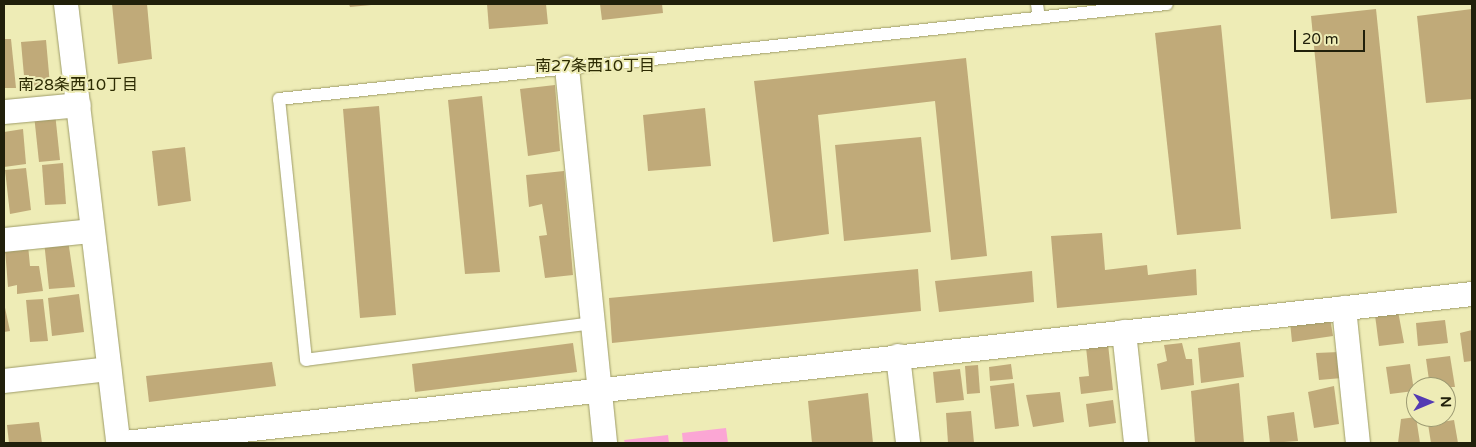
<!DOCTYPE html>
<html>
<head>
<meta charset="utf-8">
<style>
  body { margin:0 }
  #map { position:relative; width:1476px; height:447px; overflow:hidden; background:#eeecb6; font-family:"Varela Round","Noto Sans JP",sans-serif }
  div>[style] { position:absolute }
  .green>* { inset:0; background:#fba6d4 }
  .building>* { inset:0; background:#c0aa79 }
  .roads { filter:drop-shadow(0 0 1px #9e9c68) drop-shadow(0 0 1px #9e9c68) }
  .service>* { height:12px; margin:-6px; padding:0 6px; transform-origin:6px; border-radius:6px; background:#fff }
  .minor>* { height:24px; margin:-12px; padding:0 12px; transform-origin:12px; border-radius:12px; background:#fff }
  span { translate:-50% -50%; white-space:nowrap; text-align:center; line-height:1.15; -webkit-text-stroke:4px #eeecb6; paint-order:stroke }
  .neighbourhood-label { font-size:16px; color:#2d2b03 }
  .frame { position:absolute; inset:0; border:5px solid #21200b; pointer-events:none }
  .north { position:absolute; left:1406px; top:377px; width:50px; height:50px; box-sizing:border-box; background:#eeecb6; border:1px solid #9c9a72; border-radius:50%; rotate:89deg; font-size:14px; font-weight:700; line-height:20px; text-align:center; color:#21200b }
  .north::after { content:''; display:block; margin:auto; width:18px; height:22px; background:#543bb3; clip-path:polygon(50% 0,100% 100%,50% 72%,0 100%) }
  .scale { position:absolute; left:1294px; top:30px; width:71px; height:22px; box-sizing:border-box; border:2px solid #21200b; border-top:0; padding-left:6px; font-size:15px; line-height:18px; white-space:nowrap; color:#21200b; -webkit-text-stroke:4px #eeecb6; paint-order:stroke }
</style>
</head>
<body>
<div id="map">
  <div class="green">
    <i style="clip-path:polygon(726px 428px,728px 443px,683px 443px,682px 433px)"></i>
    <i style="clip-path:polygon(668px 435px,669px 443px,625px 443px,624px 440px)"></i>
  </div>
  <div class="building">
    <i style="clip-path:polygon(112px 4px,147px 4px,152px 59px,118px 64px)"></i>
    <i style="clip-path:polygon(349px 4px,371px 4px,371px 5px,350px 7px)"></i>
    <i style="clip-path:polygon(487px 4px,546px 4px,548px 24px,489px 29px)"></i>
    <i style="clip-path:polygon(600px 4px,662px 4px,663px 13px,602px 20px)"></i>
    <i style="clip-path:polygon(1376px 9px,1397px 213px,1331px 219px,1311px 16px)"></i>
    <i style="clip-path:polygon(1472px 9px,1472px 99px,1426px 103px,1417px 16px)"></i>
    <i style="clip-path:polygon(1221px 25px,1241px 229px,1177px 235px,1155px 33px)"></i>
    <i style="clip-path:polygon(4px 39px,11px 39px,16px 88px,4px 88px)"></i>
    <i style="clip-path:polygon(46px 40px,50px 85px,25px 87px,21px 42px)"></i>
    <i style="clip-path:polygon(966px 58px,987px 256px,951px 260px,935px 101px,818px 115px,829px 234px,773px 242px,754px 81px)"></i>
    <i style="clip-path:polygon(555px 85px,560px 151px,528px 156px,520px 89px)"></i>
    <i style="clip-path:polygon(482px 96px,500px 272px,465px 274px,448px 100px)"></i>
    <i style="clip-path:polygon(379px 106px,396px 315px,360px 318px,343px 109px)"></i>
    <i style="clip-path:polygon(705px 108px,711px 166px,648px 171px,643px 115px)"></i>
    <i style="clip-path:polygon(55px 113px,60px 160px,39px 162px,34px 115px)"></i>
    <i style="clip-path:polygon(23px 129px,26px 164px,4px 167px,4px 132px)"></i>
    <i style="clip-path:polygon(921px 137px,931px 232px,844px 241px,835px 145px)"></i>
    <i style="clip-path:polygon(185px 147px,191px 201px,158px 206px,152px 151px)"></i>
    <i style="clip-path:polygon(63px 163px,66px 204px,45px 205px,42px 165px)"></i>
    <i style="clip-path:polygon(26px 168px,31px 210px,10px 214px,5px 170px)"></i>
    <i style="clip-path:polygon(564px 171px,573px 275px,545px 278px,539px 236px,547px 235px,542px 204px,529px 207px,526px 175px)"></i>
    <i style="clip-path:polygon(1102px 233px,1105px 270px,1147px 265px,1148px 275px,1196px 269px,1197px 295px,1057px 308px,1051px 236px)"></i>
    <i style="clip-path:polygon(68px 240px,75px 287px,49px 289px,44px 241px)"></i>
    <i style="clip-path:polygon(28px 245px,30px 266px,39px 266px,43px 291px,17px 294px,17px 285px,8px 287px,5px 249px)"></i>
    <i style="clip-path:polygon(918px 269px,921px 311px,612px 343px,609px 298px)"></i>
    <i style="clip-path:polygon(1032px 271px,1034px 302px,939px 312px,935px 281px)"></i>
    <i style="clip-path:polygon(79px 294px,84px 332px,52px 336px,48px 298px)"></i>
    <i style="clip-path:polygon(43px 299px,48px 341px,30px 342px,26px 300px)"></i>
    <i style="clip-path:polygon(4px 303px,10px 331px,4px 332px)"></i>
    <i style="clip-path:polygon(1398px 311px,1404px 343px,1379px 346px,1375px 315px)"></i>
    <i style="clip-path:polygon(1330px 318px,1333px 336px,1292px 342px,1290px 322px)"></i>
    <i style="clip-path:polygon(1445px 320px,1448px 343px,1418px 346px,1416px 323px)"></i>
    <i style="clip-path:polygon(1472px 330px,1472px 361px,1464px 362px,1460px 333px)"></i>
    <i style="clip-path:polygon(1240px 342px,1244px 377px,1201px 383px,1198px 348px)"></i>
    <i style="clip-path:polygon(573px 343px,577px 372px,415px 392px,412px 364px)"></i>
    <i style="clip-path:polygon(1182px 343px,1186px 359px,1192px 359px,1194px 385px,1161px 390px,1157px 364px,1167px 361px,1164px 345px)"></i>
    <i style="clip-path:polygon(1108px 344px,1113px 390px,1081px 394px,1079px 377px,1089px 376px,1086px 347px)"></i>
    <i style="clip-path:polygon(1339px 352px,1342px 378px,1319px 380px,1316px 353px)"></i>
    <i style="clip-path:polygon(1450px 356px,1455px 387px,1430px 387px,1426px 359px)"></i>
    <i style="clip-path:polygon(272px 362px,276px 386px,149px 402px,146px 376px)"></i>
    <i style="clip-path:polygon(1011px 364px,1013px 379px,990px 381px,989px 367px)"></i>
    <i style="clip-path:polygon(1410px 364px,1414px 391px,1390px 394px,1386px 367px)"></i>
    <i style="clip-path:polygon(978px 365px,980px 393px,967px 394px,965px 366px)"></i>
    <i style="clip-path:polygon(960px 369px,964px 400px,936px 403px,933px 372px)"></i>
    <i style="clip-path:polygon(1014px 383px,1019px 426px,995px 429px,990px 386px)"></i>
    <i style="clip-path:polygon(1239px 383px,1244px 443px,1195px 443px,1191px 391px)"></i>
    <i style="clip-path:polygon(1334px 386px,1339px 424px,1314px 428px,1308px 392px)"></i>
    <i style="clip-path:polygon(1060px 392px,1064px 422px,1033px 427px,1026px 395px)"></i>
    <i style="clip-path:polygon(868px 393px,873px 443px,812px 443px,808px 401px)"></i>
    <i style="clip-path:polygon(1113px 400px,1116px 423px,1089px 427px,1086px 404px)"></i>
    <i style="clip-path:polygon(971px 411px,974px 443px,948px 443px,946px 413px)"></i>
    <i style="clip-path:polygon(1294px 412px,1298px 441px,1270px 443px,1267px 416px)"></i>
    <i style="clip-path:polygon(1416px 417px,1420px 443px,1398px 443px,1401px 419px)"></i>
    <i style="clip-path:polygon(1454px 420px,1458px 443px,1431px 443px,1428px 424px)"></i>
    <i style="clip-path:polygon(39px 422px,42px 443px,9px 443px,7px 425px)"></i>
  </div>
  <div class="roads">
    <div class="service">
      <i style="left:1037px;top:4px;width:14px;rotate:82deg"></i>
      <i style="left:593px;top:323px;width:289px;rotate:172.7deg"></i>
      <i style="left:306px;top:360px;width:262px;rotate:-95.9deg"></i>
      <i style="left:279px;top:99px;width:893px;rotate:-6.11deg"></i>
    </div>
    <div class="minor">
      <i style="left:66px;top:4px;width:442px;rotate:83.2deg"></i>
      <i style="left:567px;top:68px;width:377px;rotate:84.2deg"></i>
      <i style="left:4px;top:112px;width:75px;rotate:-5.3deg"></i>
      <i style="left:4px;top:240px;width:87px;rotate:-5.9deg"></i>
      <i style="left:1344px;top:308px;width:136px;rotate:84.1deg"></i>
      <i style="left:1124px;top:332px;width:112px;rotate:83.8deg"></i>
      <i style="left:898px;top:356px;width:88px;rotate:83.4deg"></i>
      <i style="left:4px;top:381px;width:106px;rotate:-6.5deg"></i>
      <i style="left:125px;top:443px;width:1355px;rotate:-6.31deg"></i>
    </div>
  </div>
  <div class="neighbourhood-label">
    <span style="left:595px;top:66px">南27条西10丁目</span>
    <span style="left:78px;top:85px">南28条西10丁目</span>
  </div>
  <div class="frame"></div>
  <div class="north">N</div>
  <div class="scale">20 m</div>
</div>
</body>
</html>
